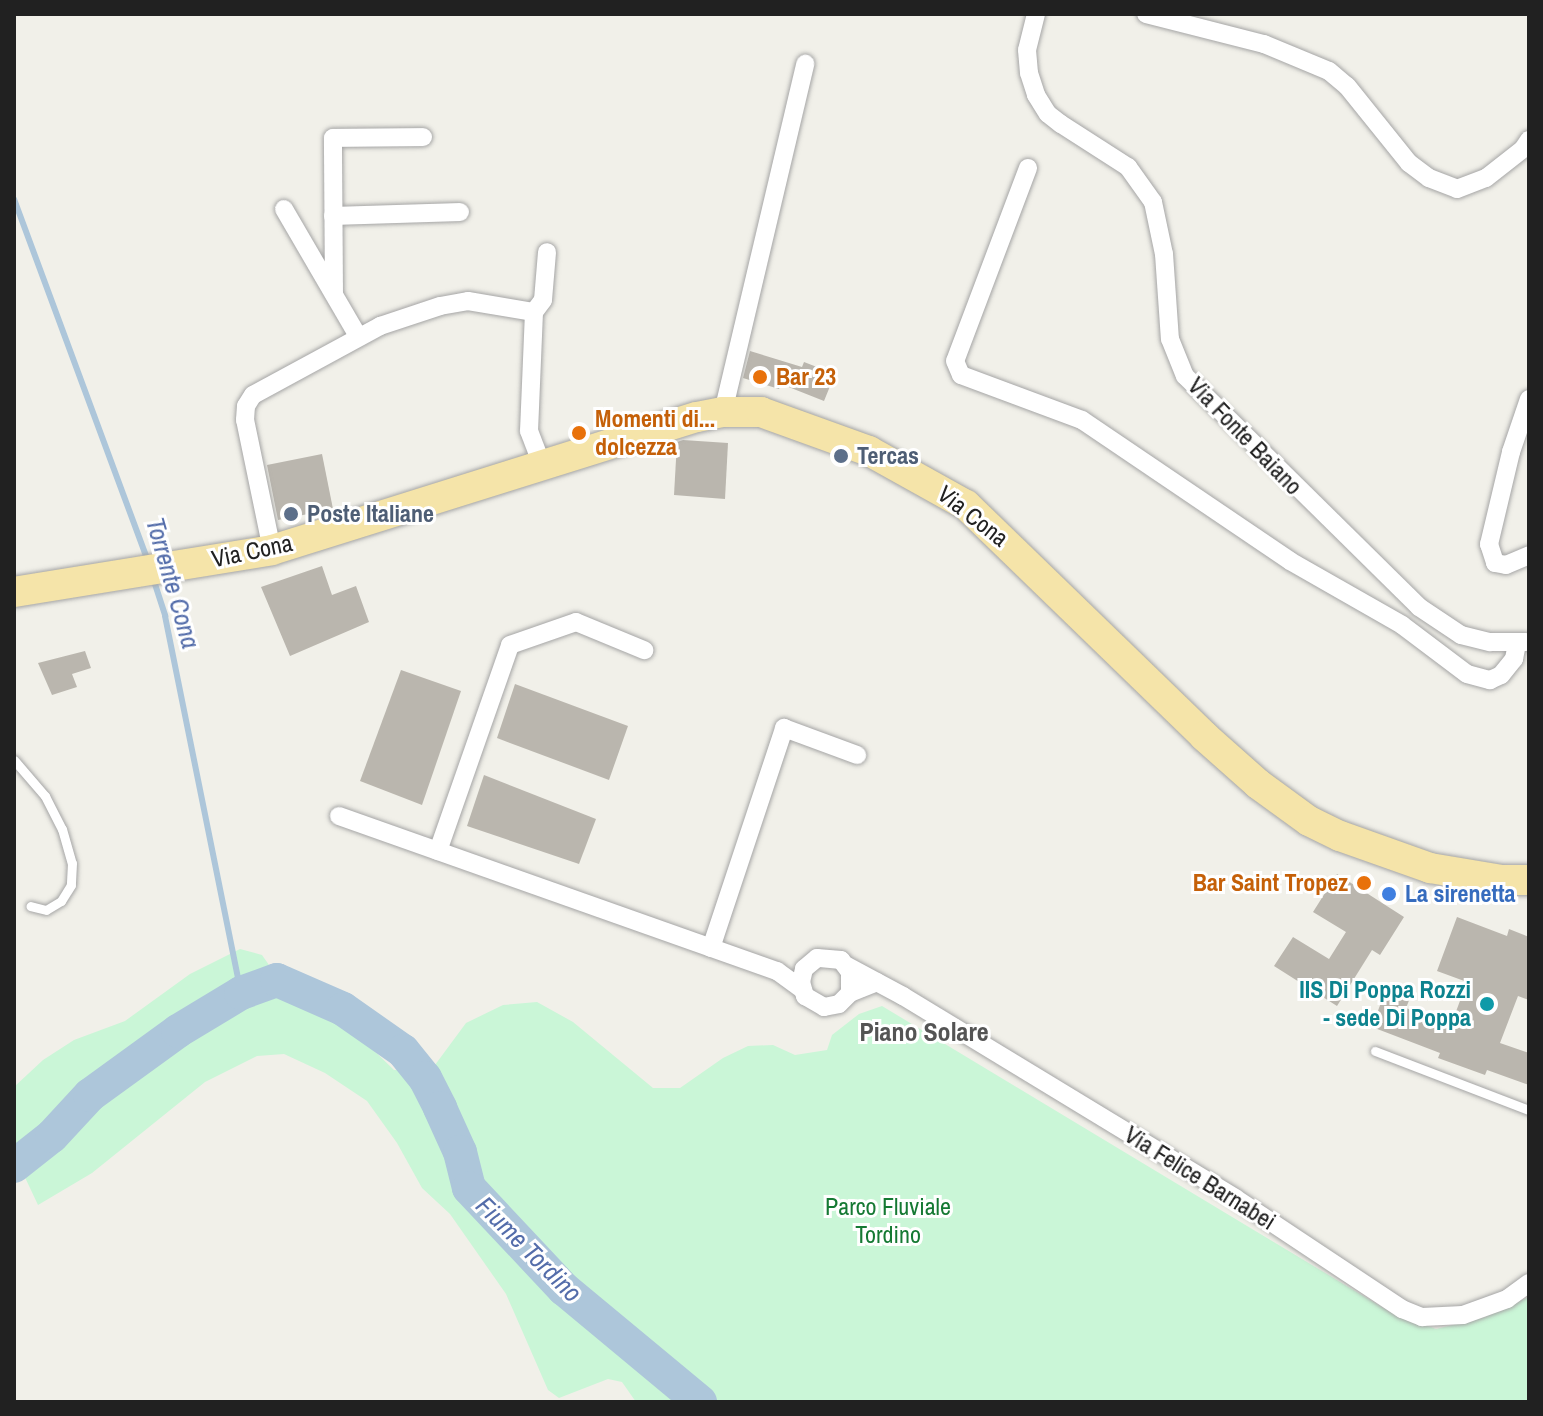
<!DOCTYPE html>
<html>
<head>
<meta charset="utf-8">
<style>
  body { margin:0 }
  #map { position:relative; width:1543px; height:1416px; overflow:hidden; background:#f1f0e9; font-family:"Archivo Narrow",sans-serif }
  div>[style] { position:absolute }
  .park>* { inset:0; background:#caf6d7 }
  .stream>* { height:6px; margin:-3px; padding:0 3px; transform-origin:3px; border-radius:3px; background:#adc6da }
  .river>* { height:34px; margin:-17px; padding:0 17px; transform-origin:17px; border-radius:17px; background:#adc6da }
  .building>* { inset:0; background:#bab6ae }
  .roads { filter:drop-shadow(0 0 2px #a5a5a5) drop-shadow(0 0 2px #a5a5a5) }
  .lane>* { height:9px; margin:-4.5px; padding:0 4.5px; transform-origin:4.5px; border-radius:4.5px; background:#fff }
  .street>* { height:18px; margin:-9px; padding:0 9px; transform-origin:9px; border-radius:9px; background:#fff }
  .primary>* { height:30px; margin:-15px; padding:0 15px; transform-origin:15px; border-radius:15px; background:#f5e4a9 }
  .dots>* { width:22px; height:22px; translate:-50% -50%; box-sizing:border-box; border:4px solid #fff; border-radius:50% }
  span { translate:-50% -50%; white-space:nowrap; text-align:center; line-height:1.15; -webkit-text-stroke:6px #fff; paint-order:stroke }
  .food-label { font-size:24px; color:#c56008; font-weight:700 }
  .left { translate:0 -50%; text-align:left }
  .right { translate:-100% -50%; text-align:right }
  .street-label { font-size:24px; color:#212121 }
  .service-label { font-size:24px; color:#4e5e75; font-weight:700 }
  .shop-label { font-size:24px; color:#366cbe; font-weight:700 }
  .culture-label { font-size:24px; color:#0d838f; font-weight:700 }
  .park-label { font-size:24px; color:#157933 }
  .water-label { font-size:26px; color:#546daa; font-style:italic }
  .neighbourhood-label { font-size:26px; color:#545454; font-weight:700 }
  .frame { position:absolute; inset:0; border:16px solid #212121; pointer-events:none }
</style>
</head>
<body>
<div id="map">
  <div class="park">
    <i style="clip-path:polygon(240px 949px,262px 955px,295px 1002px,358px 1035px,394px 1070px,432px 1069px,466px 1023px,503px 1005px,537px 1002px,573px 1022px,653px 1088px,680px 1088px,723px 1058px,748px 1046px,773px 1045px,795px 1055px,827px 1050px,832px 1035px,859px 1014px,882px 1006px,1390px 1312px,1436px 1329px,1485px 1317px,1529px 1297px,1529px 1402px,636px 1402px,622px 1382px,608px 1379px,559px 1398px,548px 1390px,506px 1294px,450px 1214px,422px 1188px,397px 1143px,367px 1101px,325px 1073px,284px 1054px,257px 1056px,205px 1082px,92px 1173px,38px 1205px,14px 1154px,14px 1087px,43px 1060px,74px 1040px,125px 1021px,190px 974px)"></i>
  </div>
  <div class="stream">
    <i style="left:14px;top:199px;width:388px;rotate:69.7deg"></i>
    <i style="left:153px;top:578px;width:40px;rotate:72deg"></i>
    <i style="left:165px;top:616px;width:385px;rotate:78.6deg"></i>
  </div>
  <div class="river">
    <i style="left:14px;top:1166px;width:48px;rotate:-38.3deg"></i>
    <i style="left:52px;top:1136px;width:56px;rotate:-47.2deg"></i>
    <i style="left:90px;top:1095px;width:109px;rotate:-36deg"></i>
    <i style="left:178px;top:1031px;width:74px;rotate:-31.1deg"></i>
    <i style="left:241px;top:993px;width:38px;rotate:-20deg"></i>
    <i style="left:277px;top:980px;width:72px;rotate:23.7deg"></i>
    <i style="left:343px;top:1009px;width:73px;rotate:35deg"></i>
    <i style="left:403px;top:1051px;width:35px;rotate:51deg"></i>
    <i style="left:425px;top:1078px;width:34px;rotate:63deg"></i>
    <i style="left:440px;top:1108px;width:48px;rotate:65.6deg"></i>
    <i style="left:460px;top:1152px;width:37px;rotate:76deg"></i>
    <i style="left:469px;top:1188px;width:139px;rotate:46.8deg"></i>
    <i style="left:564px;top:1289px;width:177px;rotate:39.7deg"></i>
  </div>
  <div class="building">
    <i style="clip-path:polygon(750px 351px,802px 367px,804px 362px,835px 374px,824px 401px,781px 384px,779px 389px,743px 378px)"></i>
    <i style="clip-path:polygon(683px 440px,728px 443px,725px 499px,674px 495px,677px 442px)"></i>
    <i style="clip-path:polygon(322px 454px,333px 509px,278px 520px,267px 465px)"></i>
    <i style="clip-path:polygon(322px 566px,332px 595px,356px 586px,369px 622px,290px 656px,261px 587px)"></i>
    <i style="clip-path:polygon(85px 651px,91px 668px,72px 674px,77px 687px,52px 695px,38px 663px)"></i>
    <i style="clip-path:polygon(401px 670px,461px 691px,422px 805px,360px 781px)"></i>
    <i style="clip-path:polygon(515px 684px,628px 726px,609px 780px,497px 738px)"></i>
    <i style="clip-path:polygon(484px 775px,596px 819px,579px 864px,467px 826px)"></i>
    <i style="clip-path:polygon(1337px 874px,1404px 917px,1380px 955px,1372px 950px,1337px 1006px,1274px 966px,1293px 937px,1329px 959px,1346px 932px,1313px 912px)"></i>
    <i style="clip-path:polygon(1457px 917px,1507px 936px,1509px 929px,1529px 937px,1529px 1000px,1518px 996px,1500px 1043px,1529px 1053px,1529px 1085px,1487px 1070px,1485px 1075px,1438px 1058px,1440px 1053px,1372px 1027px,1386px 989px,1410px 998px,1406px 1008px,1451px 1025px,1467px 982px,1437px 971px)"></i>
  </div>
  <div class="roads">
    <div class="lane">
      <i style="left:14px;top:760px;width:48px;rotate:49.3deg"></i>
      <i style="left:45px;top:796px;width:37px;rotate:63deg"></i>
      <i style="left:62px;top:829px;width:35px;rotate:74deg"></i>
      <i style="left:72px;top:863px;width:22px;rotate:93deg"></i>
      <i style="left:71px;top:885px;width:19px;rotate:122deg"></i>
      <i style="left:61px;top:901px;width:17px;rotate:149deg"></i>
      <i style="left:46px;top:910px;width:16px;rotate:-166deg"></i>
      <i style="left:1375px;top:1051px;width:165px;rotate:21deg"></i>
    </div>
    <div class="street">
      <i style="left:1036px;top:14px;width:37px;rotate:104deg"></i>
      <i style="left:1027px;top:50px;width:23px;rotate:85deg"></i>
      <i style="left:1029px;top:73px;width:23px;rotate:72deg"></i>
      <i style="left:1036px;top:95px;width:22px;rotate:58deg"></i>
      <i style="left:1048px;top:114px;width:16px;rotate:38deg"></i>
      <i style="left:1061px;top:124px;width:80px;rotate:32.7deg"></i>
      <i style="left:1128px;top:167px;width:43px;rotate:54.5deg"></i>
      <i style="left:1153px;top:202px;width:53px;rotate:78.1deg"></i>
      <i style="left:1164px;top:254px;width:85px;rotate:86deg"></i>
      <i style="left:1170px;top:339px;width:40px;rotate:68deg"></i>
      <i style="left:1185px;top:376px;width:329px;rotate:44.6deg"></i>
      <i style="left:1419px;top:607px;width:50px;rotate:33.7deg"></i>
      <i style="left:1461px;top:635px;width:30px;rotate:14deg"></i>
      <i style="left:1490px;top:642px;width:36px"></i>
      <i style="left:1146px;top:14px;width:122px;rotate:14.3deg"></i>
      <i style="left:1264px;top:44px;width:70px;rotate:22.6deg"></i>
      <i style="left:1329px;top:71px;width:23px;rotate:40deg"></i>
      <i style="left:1347px;top:86px;width:99px;rotate:51.2deg"></i>
      <i style="left:1409px;top:163px;width:25px;rotate:37deg"></i>
      <i style="left:1429px;top:178px;width:30px;rotate:21deg"></i>
      <i style="left:1457px;top:189px;width:31px;rotate:-21deg"></i>
      <i style="left:1486px;top:178px;width:47px;rotate:-38.1deg"></i>
      <i style="left:1523px;top:149px;width:11px;rotate:-56deg"></i>
      <i style="left:1028px;top:168px;width:206px;rotate:110.7deg"></i>
      <i style="left:955px;top:361px;width:15px;rotate:67deg"></i>
      <i style="left:961px;top:375px;width:129px;rotate:20.4deg"></i>
      <i style="left:1082px;top:420px;width:251px;rotate:34.1deg"></i>
      <i style="left:1290px;top:561px;width:129px;rotate:29.7deg"></i>
      <i style="left:1402px;top:625px;width:81px;rotate:37deg"></i>
      <i style="left:1467px;top:674px;width:24px;rotate:15deg"></i>
      <i style="left:1490px;top:680px;width:12px;rotate:-24deg"></i>
      <i style="left:1501px;top:675px;width:21px;rotate:-51deg"></i>
      <i style="left:1514px;top:659px;width:16px;rotate:-79deg"></i>
      <i style="left:284px;top:209px;width:147px;rotate:59.8deg"></i>
      <i style="left:333px;top:216px;width:127px;rotate:-1.8deg"></i>
      <i style="left:334px;top:294px;width:156px;rotate:-90.4deg"></i>
      <i style="left:333px;top:138px;width:90px;rotate:-0.6deg"></i>
      <i style="left:534px;top:312px;width:15px;rotate:-53deg"></i>
      <i style="left:543px;top:300px;width:48px;rotate:-85.2deg"></i>
      <i style="left:1529px;top:399px;width:56px;rotate:108.8deg"></i>
      <i style="left:1511px;top:452px;width:95px;rotate:103.4deg"></i>
      <i style="left:1489px;top:544px;width:20px;rotate:72deg"></i>
      <i style="left:1495px;top:563px;width:11px;rotate:10deg"></i>
      <i style="left:1506px;top:565px;width:25px;rotate:-23deg"></i>
      <i style="left:723px;top:412px;width:358px;rotate:-76.7deg"></i>
      <i style="left:272px;top:550px;width:133px;rotate:-101.7deg"></i>
      <i style="left:245px;top:420px;width:14px;rotate:-86deg"></i>
      <i style="left:246px;top:406px;width:13px;rotate:-58deg"></i>
      <i style="left:253px;top:395px;width:145px;rotate:-28.5deg"></i>
      <i style="left:380px;top:326px;width:63px;rotate:-18.4deg"></i>
      <i style="left:440px;top:306px;width:28px;rotate:-10deg"></i>
      <i style="left:468px;top:301px;width:67px;rotate:9.5deg"></i>
      <i style="left:534px;top:312px;width:119px;rotate:92.4deg"></i>
      <i style="left:529px;top:431px;width:39px;rotate:69deg"></i>
      <i style="left:339px;top:816px;width:465px;rotate:19.5deg"></i>
      <i style="left:777px;top:971px;width:31px;rotate:36deg"></i>
      <i style="left:438px;top:851px;width:218px;rotate:-70.7deg"></i>
      <i style="left:510px;top:645px;width:70px;rotate:-19.2deg"></i>
      <i style="left:576px;top:622px;width:74px;rotate:22.4deg"></i>
      <i style="left:711px;top:948px;width:232px;rotate:-71.6deg"></i>
      <i style="left:784px;top:728px;width:78px;rotate:20.3deg"></i>
      <i style="left:847px;top:966px;width:64px;rotate:28.2deg"></i>
      <i style="left:903px;top:996px;width:389px;rotate:31.3deg"></i>
      <i style="left:1235px;top:1198px;width:201px;rotate:33.6deg"></i>
      <i style="left:1402px;top:1309px;width:22px;rotate:22deg"></i>
      <i style="left:1422px;top:1317px;width:41px;rotate:-2.8deg"></i>
      <i style="left:1463px;top:1315px;width:47px;rotate:-20deg"></i>
      <i style="left:1507px;top:1299px;width:27px;rotate:-36deg"></i>
      <i style="left:850px;top:993px;width:21px;rotate:-90deg"></i>
      <i style="left:850px;top:972px;width:15px;rotate:-127deg"></i>
      <i style="left:841px;top:960px;width:24px;rotate:-175deg"></i>
      <i style="left:817px;top:958px;width:17px;rotate:140deg"></i>
      <i style="left:804px;top:969px;width:13px;rotate:103deg"></i>
      <i style="left:801px;top:982px;width:15px;rotate:74deg"></i>
      <i style="left:805px;top:996px;width:22px;rotate:30deg"></i>
      <i style="left:824px;top:1007px;width:15px;rotate:-11deg"></i>
      <i style="left:839px;top:1004px;width:16px;rotate:-45deg"></i>
      <i style="left:850px;top:993px;width:29px;rotate:-22deg"></i>
    </div>
    <div class="primary">
      <i style="left:14px;top:592px;width:261px;rotate:-9.2deg"></i>
      <i style="left:272px;top:550px;width:445px;rotate:-17.4deg"></i>
      <i style="left:697px;top:417px;width:26px;rotate:-11deg"></i>
      <i style="left:723px;top:412px;width:38px"></i>
      <i style="left:761px;top:412px;width:115px;rotate:19.9deg"></i>
      <i style="left:869px;top:451px;width:111px;rotate:29.1deg"></i>
      <i style="left:966px;top:505px;width:332px;rotate:44.1deg"></i>
      <i style="left:1204px;top:736px;width:72px;rotate:41.6deg"></i>
      <i style="left:1258px;top:784px;width:63px;rotate:36deg"></i>
      <i style="left:1309px;top:821px;width:34px;rotate:26deg"></i>
      <i style="left:1340px;top:836px;width:96px;rotate:19.6deg"></i>
      <i style="left:1430px;top:868px;width:73px;rotate:9.5deg"></i>
      <i style="left:1502px;top:880px;width:27px"></i>
    </div>
  </div>
  <div class="dots">
    <i style="left:760px;top:377px;background:#e8710a"></i>
    <i style="left:579px;top:433px;background:#e8710a"></i>
    <i style="left:841px;top:456px;background:#5c6f8a"></i>
    <i style="left:291px;top:514px;background:#5c6f8a"></i>
    <i style="left:1364px;top:883px;background:#e8710a"></i>
    <i style="left:1389px;top:894px;background:#3f7fe0"></i>
    <i style="left:1487px;top:1004px;background:#0f9aa8"></i>
  </div>
  <div class="food-label">
    <span class="left" style="left:776px;top:377px">Bar 23</span>
    <span class="left" style="left:595px;top:433px">Momenti di...<br>dolcezza</span>
    <span class="right" style="left:1348px;top:883px">Bar Saint Tropez</span>
  </div>
  <div class="street-label">
    <span style="left:1245px;top:436px;rotate:46deg">Via Fonte Baiano</span>
    <span style="left:973px;top:516px;rotate:38deg">Via Cona</span>
    <span style="left:252px;top:551px;rotate:-12deg">Via Cona</span>
    <span style="left:1200px;top:1178px;rotate:32deg">Via Felice Barnabei</span>
  </div>
  <div class="service-label">
    <span class="left" style="left:857px;top:456px">Tercas</span>
    <span class="left" style="left:307px;top:514px">Poste Italiane</span>
  </div>
  <div class="shop-label">
    <span class="left" style="left:1405px;top:894px">La sirenetta</span>
  </div>
  <div class="culture-label">
    <span class="right" style="left:1471px;top:1004px">IIS Di Poppa Rozzi<br>- sede Di Poppa</span>
  </div>
  <div class="park-label">
    <span style="left:888px;top:1221px">Parco Fluviale<br>Tordino</span>
  </div>
  <div class="water-label">
    <span style="left:173px;top:583px;rotate:74deg">Torrente Cona</span>
    <span style="left:529px;top:1249px;rotate:45deg">Fiume Tordino</span>
  </div>
  <div class="neighbourhood-label">
    <span style="left:924px;top:1032px">Piano Solare</span>
  </div>
  <div class="frame"></div>
</div>
</body>
</html>
